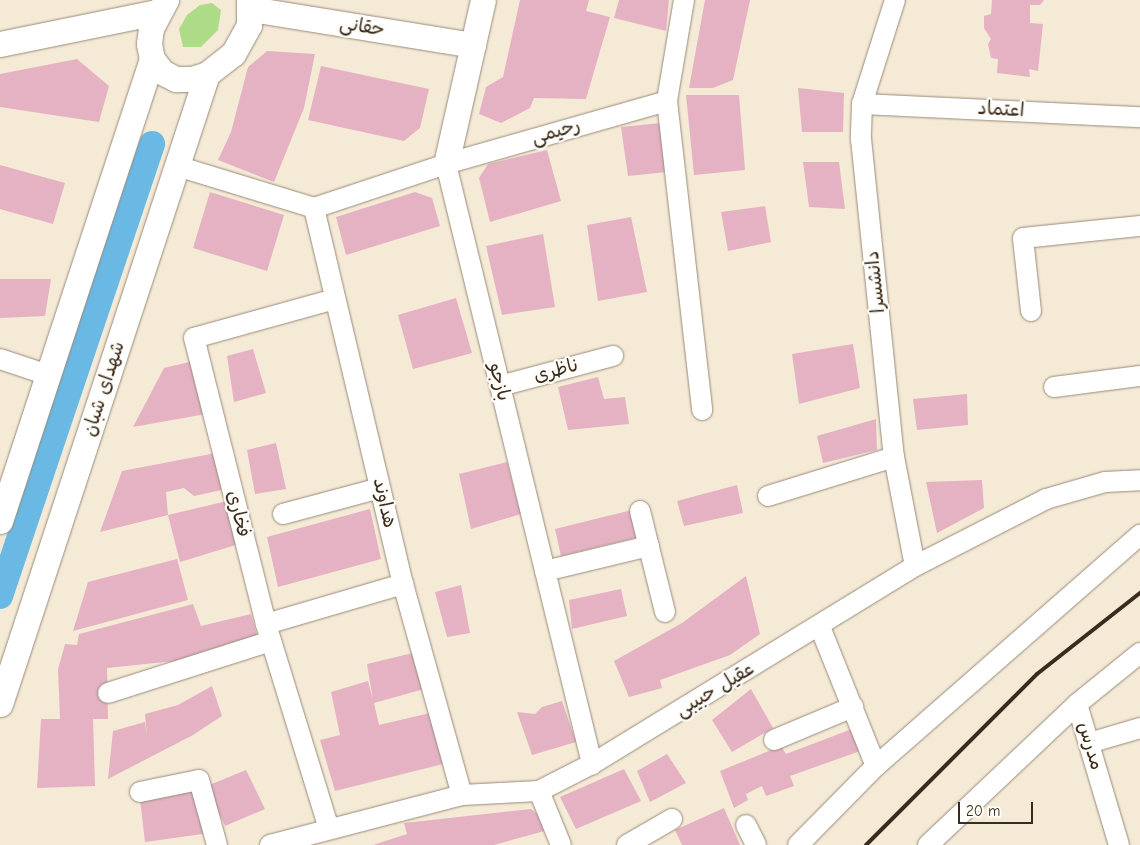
<!DOCTYPE html>
<html>
<head>
<meta charset="utf-8">
<style>
  body { margin:0 }
  #map { position:relative; width:1140px; height:845px; overflow:hidden; background:#f5ead6; font-family:"Comic Neue","Playpen Sans Arabic",sans-serif }
  div>[style] { position:absolute }
  .green>* { inset:0; background:#addb88 }
  .canal>* { height:26px; margin:-13px; padding:0 13px; transform-origin:13px; border-radius:13px; background:#6ab9e4 }
  .building>* { inset:0; background:#e4b2c3 }
  .roads { filter:drop-shadow(0 0 1px #988a7a) drop-shadow(0 0 1px #988a7a) }
  .minor>* { height:20px; margin:-10px; padding:0 10px; transform-origin:10px; border-radius:10px; background:#fff }
  .tertiary>* { height:25px; margin:-12.5px; padding:0 12.5px; transform-origin:12.5px; border-radius:12.5px; background:#fff }
  .rail>* { height:4px; margin:-2px; padding:0 2px; transform-origin:2px; border-radius:2px; background:#3b2a1e }
  span { translate:-50% -50%; white-space:nowrap; text-align:center; line-height:1.15; -webkit-text-stroke:4.5px #fdfcf7; paint-order:stroke }
  .street-label { font-size:19px; color:#3b2a1e }
  .scale { position:absolute; left:958px; top:802px; width:75px; height:22px; box-sizing:border-box; border:2px solid #3b2a1e; border-top:0; padding-left:6px; font-size:15px; line-height:18px; white-space:nowrap; color:#3b2a1e; -webkit-text-stroke:4px #fdfcf7; paint-order:stroke }
</style>
</head>
<body>
<div id="map">
  <div class="green">
    <i style="clip-path:polygon(212px 3px,221px 10px,218px 30px,201px 47px,183px 47px,179px 29px,187px 15px,200px 5px)"></i>
  </div>
  <div class="canal">
    <i style="left:0;top:596px;width:477px;rotate:-71.4deg"></i>
  </div>
  <div class="building">
    <i style="clip-path:polygon(520px 0,589px 0,586px 11px,610px 17px,586px 99px,534px 98px,530px 108px,501px 123px,479px 114px,486px 87px,503px 77px)"></i>
    <i style="clip-path:polygon(619px 0,669px 0,666px 31px,614px 18px)"></i>
    <i style="clip-path:polygon(705px 0,750px 0,733px 80px,713px 88px,689px 88px)"></i>
    <i style="clip-path:polygon(992px 0,1044px 0,1040px 5px,1030px 5px,1030px 23px,1043px 24px,1038px 71px,1029px 69px,1030px 77px,997px 73px,998px 59px,991px 58px,988px 44px,991px 39px,984px 28px,984px 16px,991px 14px)"></i>
    <i style="clip-path:polygon(267px 51px,315px 54px,304px 108px,274px 182px,218px 160px,231px 132px,248px 67px)"></i>
    <i style="clip-path:polygon(77px 59px,109px 86px,99px 122px,0 107px,0 74px)"></i>
    <i style="clip-path:polygon(321px 66px,429px 89px,420px 128px,404px 141px,308px 120px)"></i>
    <i style="clip-path:polygon(798px 88px,844px 93px,843px 132px,802px 132px)"></i>
    <i style="clip-path:polygon(686px 95px,739px 95px,745px 170px,694px 175px)"></i>
    <i style="clip-path:polygon(661px 123px,667px 172px,628px 176px,621px 127px)"></i>
    <i style="clip-path:polygon(547px 150px,561px 201px,490px 222px,479px 178px,488px 164px)"></i>
    <i style="clip-path:polygon(803px 162px,839px 162px,845px 209px,809px 207px)"></i>
    <i style="clip-path:polygon(0 165px,65px 183px,53px 224px,0 209px)"></i>
    <i style="clip-path:polygon(210px 192px,284px 215px,267px 271px,193px 248px)"></i>
    <i style="clip-path:polygon(415px 192px,432px 198px,440px 226px,346px 255px,336px 217px)"></i>
    <i style="clip-path:polygon(765px 206px,771px 242px,728px 251px,721px 212px)"></i>
    <i style="clip-path:polygon(631px 217px,647px 292px,598px 301px,587px 225px)"></i>
    <i style="clip-path:polygon(543px 234px,555px 307px,502px 315px,486px 246px)"></i>
    <i style="clip-path:polygon(0 279px,51px 279px,45px 316px,0 318px)"></i>
    <i style="clip-path:polygon(456px 298px,472px 353px,413px 369px,398px 315px)"></i>
    <i style="clip-path:polygon(853px 344px,860px 388px,799px 404px,792px 354px)"></i>
    <i style="clip-path:polygon(253px 349px,266px 393px,234px 402px,227px 356px)"></i>
    <i style="clip-path:polygon(194px 361px,206px 414px,133px 427px,164px 368px)"></i>
    <i style="clip-path:polygon(598px 377px,604px 399px,625px 397px,629px 424px,568px 430px,558px 387px)"></i>
    <i style="clip-path:polygon(967px 394px,968px 425px,917px 430px,913px 399px)"></i>
    <i style="clip-path:polygon(876px 419px,877px 450px,823px 463px,817px 436px)"></i>
    <i style="clip-path:polygon(276px 443px,286px 489px,255px 494px,247px 450px)"></i>
    <i style="clip-path:polygon(216px 453px,226px 489px,194px 496px,184px 488px,166px 492px,168px 515px,100px 532px,122px 471px)"></i>
    <i style="clip-path:polygon(507px 462px,521px 514px,471px 529px,459px 474px)"></i>
    <i style="clip-path:polygon(982px 480px,984px 508px,937px 533px,926px 482px)"></i>
    <i style="clip-path:polygon(737px 485px,743px 513px,684px 526px,677px 501px)"></i>
    <i style="clip-path:polygon(227px 501px,239px 544px,180px 562px,168px 515px)"></i>
    <i style="clip-path:polygon(370px 509px,381px 559px,278px 587px,267px 537px)"></i>
    <i style="clip-path:polygon(636px 509px,643px 536px,561px 556px,555px 529px)"></i>
    <i style="clip-path:polygon(177px 559px,188px 600px,73px 631px,88px 582px)"></i>
    <i style="clip-path:polygon(746px 576px,760px 634px,730px 655px,660px 680px,662px 688px,629px 697px,614px 661px,682px 623px)"></i>
    <i style="clip-path:polygon(461px 585px,470px 633px,447px 637px,435px 592px)"></i>
    <i style="clip-path:polygon(621px 589px,627px 616px,572px 629px,569px 600px)"></i>
    <i style="clip-path:polygon(193px 604px,201px 626px,251px 614px,260px 646px,204px 658px,107px 668px,108px 719px,93px 719px,95px 786px,37px 788px,41px 719px,60px 719px,58px 669px,65px 644px,77px 645px,79px 634px)"></i>
    <i style="clip-path:polygon(417px 652px,424px 689px,374px 703px,379px 725px,430px 713px,447px 763px,335px 791px,320px 740px,340px 735px,331px 692px,368px 681px,373px 700px,367px 664px)"></i>
    <i style="clip-path:polygon(212px 686px,222px 716px,193px 735px,108px 779px,113px 731px,145px 722px,147px 738px,145px 714px,178px 705px)"></i>
    <i style="clip-path:polygon(751px 689px,773px 728px,732px 752px,712px 720px)"></i>
    <i style="clip-path:polygon(562px 701px,576px 742px,532px 755px,517px 712px,535px 714px,542px 707px)"></i>
    <i style="clip-path:polygon(852px 729px,863px 750px,790px 776px,794px 786px,766px 796px,762px 786px,746px 794px,748px 800px,734px 808px,720px 771px,781px 746px,786px 754px)"></i>
    <i style="clip-path:polygon(667px 754px,686px 783px,650px 802px,637px 771px)"></i>
    <i style="clip-path:polygon(624px 769px,641px 801px,576px 829px,560px 797px)"></i>
    <i style="clip-path:polygon(246px 770px,265px 809px,225px 826px,207px 786px)"></i>
    <i style="clip-path:polygon(207px 786px,217px 832px,145px 842px,140px 799px)"></i>
    <i style="clip-path:polygon(724px 808px,740px 845px,682px 845px,675px 830px)"></i>
    <i style="clip-path:polygon(531px 809px,543px 818px,548px 830px,494px 845px,373px 845px,407px 834px,404px 823px)"></i>
  </div>
  <div class="roads">
    <div class="minor">
      <i style="left:684px;top:0;width:102px;rotate:99.6deg"></i>
      <i style="left:667px;top:101px;width:311px;rotate:83.5deg"></i>
      <i style="left:895px;top:0;width:109px;rotate:107.6deg"></i>
      <i style="left:862px;top:104px;width:35px;rotate:92deg"></i>
      <i style="left:861px;top:139px;width:320px;rotate:84.1deg"></i>
      <i style="left:894px;top:457px;width:111px;rotate:79.1deg"></i>
      <i style="left:862px;top:104px;width:278px;rotate:2.7deg"></i>
      <i style="left:446px;top:164px;width:618px;rotate:76.32deg"></i>
      <i style="left:177px;top:166px;width:143px;rotate:17deg"></i>
      <i style="left:314px;top:208px;width:139px;rotate:-18.4deg"></i>
      <i style="left:446px;top:164px;width:230px;rotate:-15.9deg"></i>
      <i style="left:314px;top:208px;width:386px;rotate:76.7deg"></i>
      <i style="left:403px;top:584px;width:219px;rotate:74.4deg"></i>
      <i style="left:1031px;top:311px;width:73px;rotate:-96.3deg"></i>
      <i style="left:1023px;top:238px;width:118px;rotate:-5.9deg"></i>
      <i style="left:0;top:359px;width:51px;rotate:18.4deg"></i>
      <i style="left:500px;top:386px;width:117px;rotate:-14.9deg"></i>
      <i style="left:1054px;top:387px;width:87px;rotate:-7.3deg"></i>
      <i style="left:768px;top:496px;width:132px;rotate:-17.2deg"></i>
      <i style="left:640px;top:511px;width:104px;rotate:76.1deg"></i>
      <i style="left:283px;top:514px;width:100px;rotate:-15deg"></i>
      <i style="left:545px;top:571px;width:107px;rotate:-13.5deg"></i>
      <i style="left:266px;top:624px;width:143px;rotate:-16.3deg"></i>
      <i style="left:820px;top:627px;width:150px;rotate:68.1deg"></i>
      <i style="left:108px;top:693px;width:171px;rotate:-17.7deg"></i>
      <i style="left:1077px;top:704px;width:147px;rotate:73.4deg"></i>
      <i style="left:774px;top:740px;width:86px;rotate:-22.7deg"></i>
      <i style="left:1089px;top:743px;width:53px;rotate:-16.4deg"></i>
      <i style="left:539px;top:791px;width:58px;rotate:67.8deg"></i>
      <i style="left:140px;top:792px;width:60px;rotate:-11.5deg"></i>
      <i style="left:199px;top:780px;width:67px;rotate:74.5deg"></i>
      <i style="left:746px;top:825px;width:22px;rotate:63deg"></i>
      <i style="left:329px;top:829px;width:214px;rotate:-107.1deg"></i>
      <i style="left:266px;top:624px;width:295px;rotate:-104.1deg"></i>
      <i style="left:194px;top:338px;width:146px;rotate:-15.5deg"></i>
      <i style="left:270px;top:845px;width:198px;rotate:-14.6deg"></i>
      <i style="left:462px;top:795px;width:77px;rotate:-3deg"></i>
      <i style="left:539px;top:791px;width:59px;rotate:-27deg"></i>
      <i style="left:592px;top:764px;width:379px;rotate:-31.5deg"></i>
      <i style="left:915px;top:566px;width:147px;rotate:-27.1deg"></i>
      <i style="left:1046px;top:499px;width:61px;rotate:-16.1deg"></i>
      <i style="left:1105px;top:482px;width:35px;rotate:-3deg"></i>
      <i style="left:627px;top:845px;width:52px;rotate:-30deg"></i>
      <i style="left:798px;top:845px;width:111px;rotate:-45.4deg"></i>
      <i style="left:876px;top:766px;width:351px;rotate:-41.2deg"></i>
      <i style="left:928px;top:845px;width:205px;rotate:-43.4deg"></i>
      <i style="left:1077px;top:704px;width:81px;rotate:-39deg"></i>
    </div>
    <div class="tertiary">
      <i style="left:166px;top:0;width:32px;rotate:118deg"></i>
      <i style="left:151px;top:28px;width:16px;rotate:97deg"></i>
      <i style="left:149px;top:44px;width:15px;rotate:79deg"></i>
      <i style="left:152px;top:59px;width:16px;rotate:52deg"></i>
      <i style="left:162px;top:72px;width:16px;rotate:27deg"></i>
      <i style="left:176px;top:79px;width:16px"></i>
      <i style="left:192px;top:79px;width:16px;rotate:-18deg"></i>
      <i style="left:207px;top:74px;width:33px;rotate:-38deg"></i>
      <i style="left:233px;top:54px;width:33px;rotate:-61deg"></i>
      <i style="left:249px;top:25px;width:25px;rotate:-90deg"></i>
      <i style="left:251px;top:9px;width:225px;rotate:9.2deg"></i>
      <i style="left:0;top:44px;width:160px;rotate:-11.5deg"></i>
      <i style="left:446px;top:164px;width:168px;rotate:-77.3deg"></i>
      <i style="left:0;top:521px;width:486px;rotate:-71.8deg"></i>
      <i style="left:0;top:704px;width:663px;rotate:-71.81deg"></i>
    </div>
  </div>
  <div class="rail">
    <i style="left:866px;top:845px;width:242px;rotate:-45deg"></i>
    <i style="left:1037px;top:674px;width:131px;rotate:-38.2deg"></i>
  </div>
  <div class="street-label">
    <span style="left:362px;top:27px;rotate:9deg">حقانی</span>
    <span style="left:1001px;top:110px;rotate:3deg">اعتماد</span>
    <span style="left:556px;top:132px;rotate:-16deg">رحیمی</span>
    <span style="left:876px;top:282px;rotate:-96deg">دانشسرا</span>
    <span style="left:556px;top:371px;rotate:-15deg">ناظری</span>
    <span style="left:499px;top:382px;rotate:76deg">بازجو</span>
    <span style="left:104px;top:389px;rotate:-72deg">شهدای شبان</span>
    <span style="left:384px;top:503px;rotate:77deg">هداوند</span>
    <span style="left:238px;top:514px;rotate:76deg">فخاری</span>
    <span style="left:715px;top:690px;rotate:-31deg">عقیل حبیبی</span>
    <span style="left:1090px;top:746px;rotate:73deg">مدرس</span>
  </div>
  <div class="scale">20 m</div>
</div>
</body>
</html>
